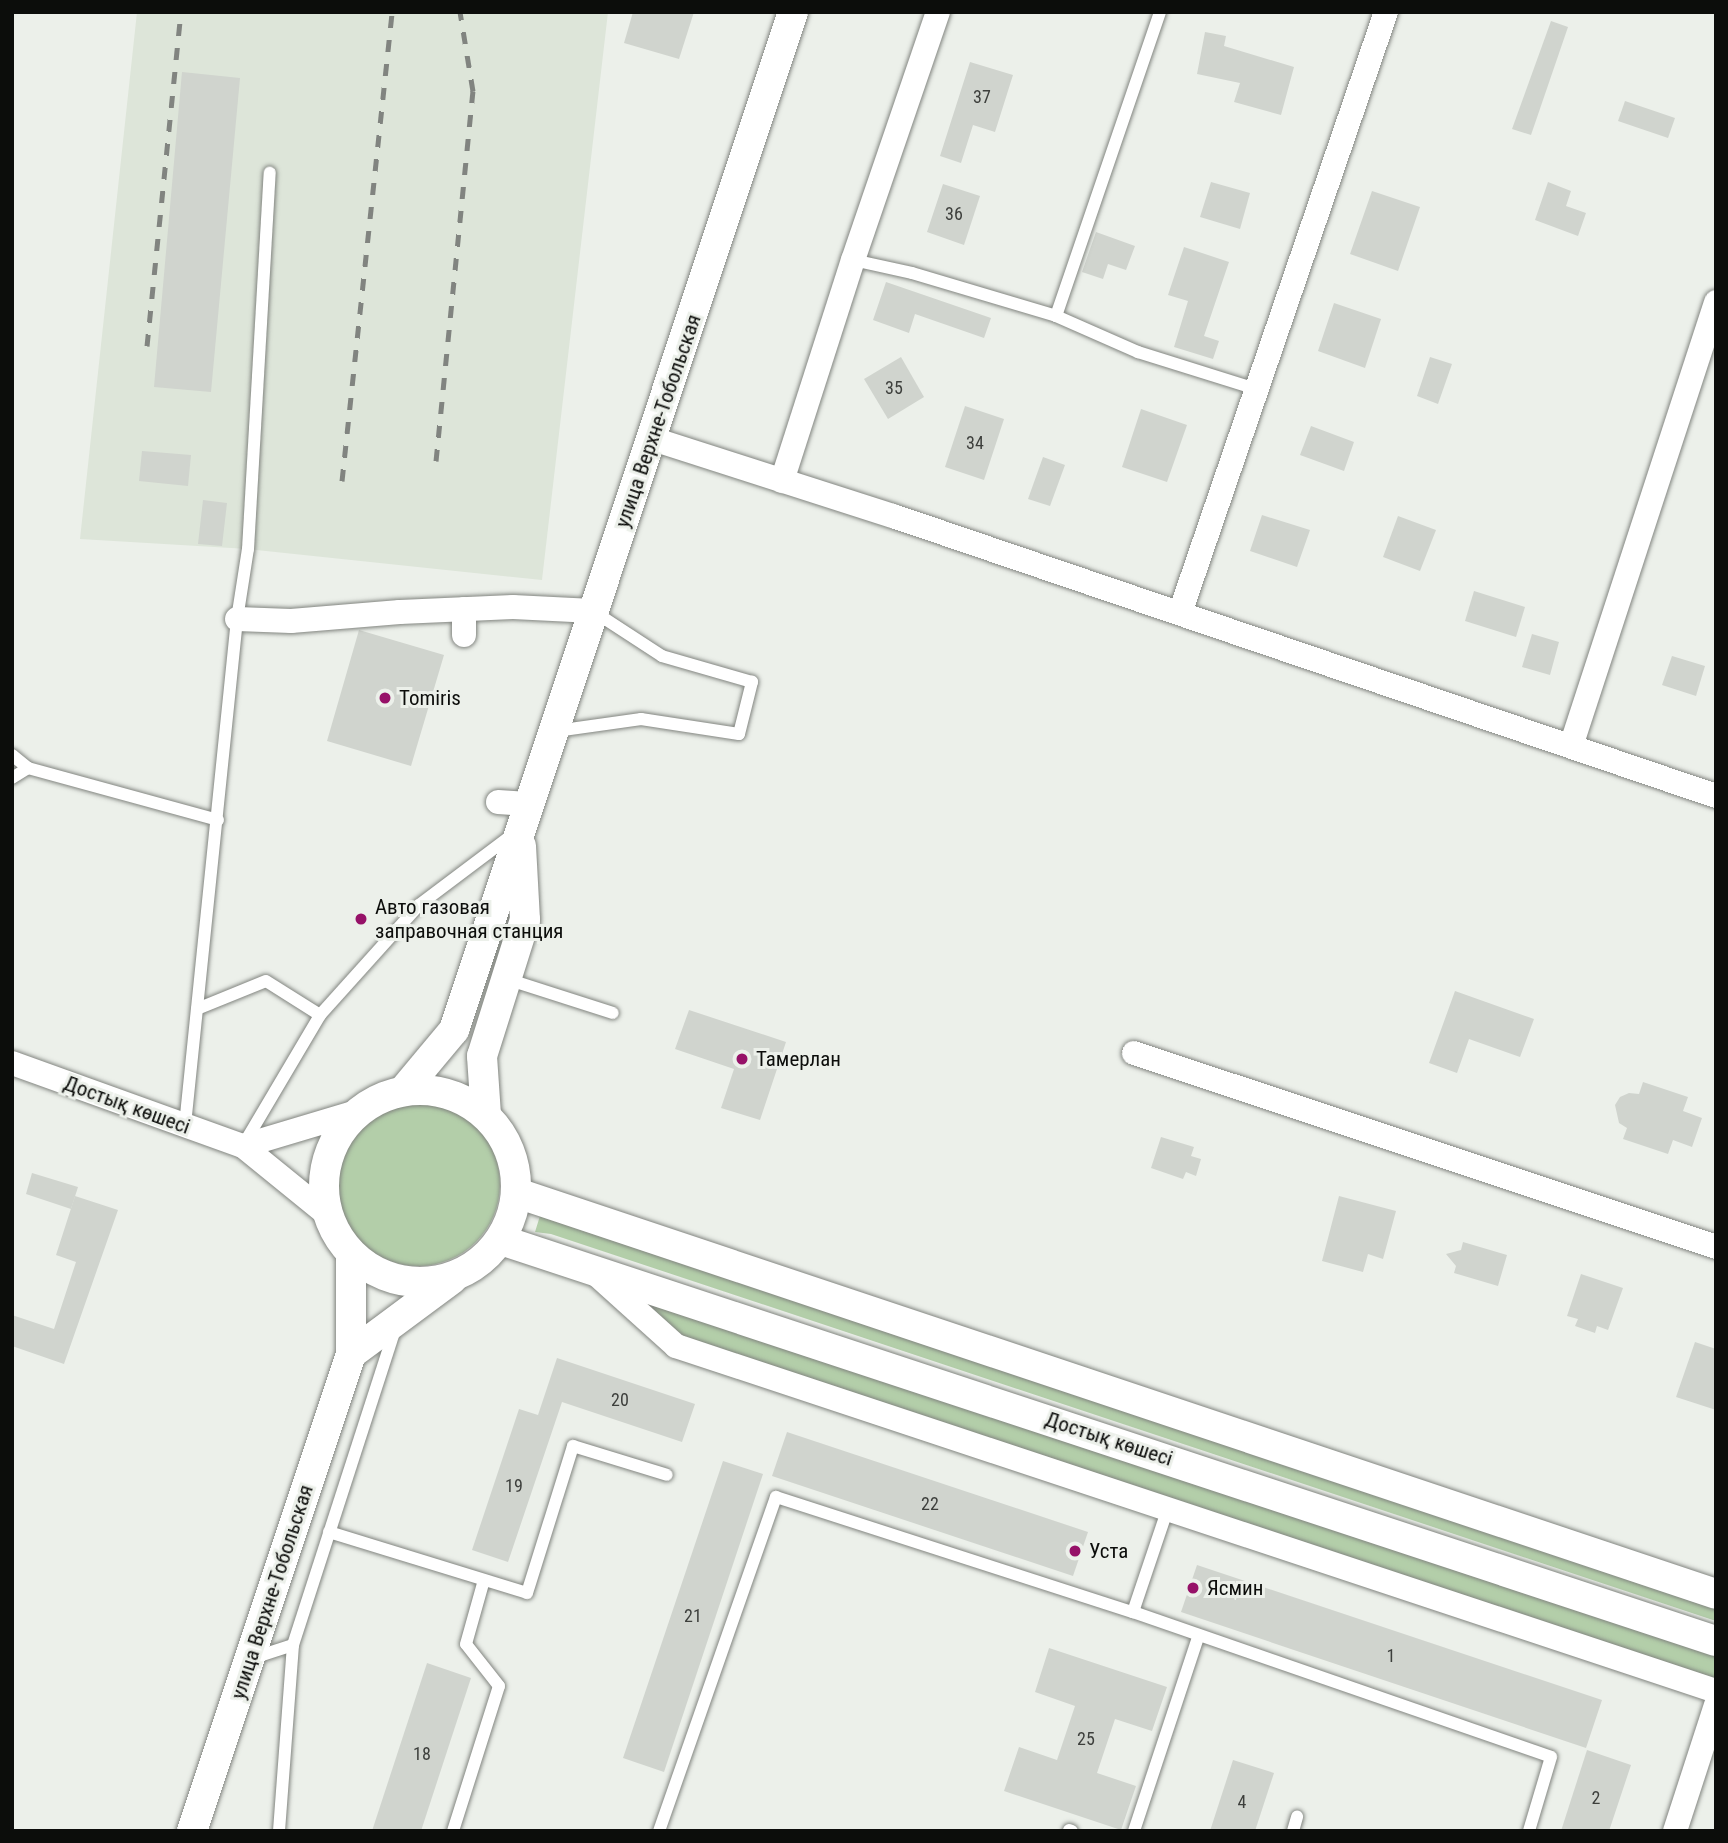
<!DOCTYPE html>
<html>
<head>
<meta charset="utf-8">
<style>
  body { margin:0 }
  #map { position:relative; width:1728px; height:1843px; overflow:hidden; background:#ecf0ea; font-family:"Roboto Condensed",sans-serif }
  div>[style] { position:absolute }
  .built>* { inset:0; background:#dde5d9 }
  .green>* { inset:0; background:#b3cea9 }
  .round { border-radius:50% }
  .building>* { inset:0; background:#d0d4ce }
  .roads { filter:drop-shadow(0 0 2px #828580) drop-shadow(0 0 2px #828580) }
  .service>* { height:12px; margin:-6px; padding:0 6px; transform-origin:6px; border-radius:6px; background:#fff }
  .minor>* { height:24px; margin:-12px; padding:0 12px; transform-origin:12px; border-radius:12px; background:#fff }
  .tertiary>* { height:30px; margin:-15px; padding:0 15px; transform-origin:15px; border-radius:15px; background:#fff }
  .tertiary>.ring { margin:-15px; padding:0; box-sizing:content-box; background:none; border:30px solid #fff; border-radius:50% }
  .rail>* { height:5px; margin-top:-2.5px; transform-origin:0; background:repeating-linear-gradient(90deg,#818480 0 12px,transparent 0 24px) }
  .dots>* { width:19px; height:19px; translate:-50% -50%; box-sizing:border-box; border:4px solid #ecf0ea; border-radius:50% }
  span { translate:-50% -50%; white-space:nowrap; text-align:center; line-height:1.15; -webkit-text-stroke:6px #ecf0ea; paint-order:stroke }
  .number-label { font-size:18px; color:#3d3f3c }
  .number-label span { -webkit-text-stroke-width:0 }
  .street-label { font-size:21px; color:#0c0d0b }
  .poi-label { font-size:21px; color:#0c0d0b }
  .left { translate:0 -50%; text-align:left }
  .frame { position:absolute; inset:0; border:14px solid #0c0d0b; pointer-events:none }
</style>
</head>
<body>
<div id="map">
  <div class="built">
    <i style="clip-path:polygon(137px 12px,608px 12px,542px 580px,248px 549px,80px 539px)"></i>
  </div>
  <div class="green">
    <i class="round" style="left:336px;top:1102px;width:164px;height:164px"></i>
    <i style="clip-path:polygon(543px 1206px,1716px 1605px,1716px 1621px,551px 1234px,535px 1232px)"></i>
    <i style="clip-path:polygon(634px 1295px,1716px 1653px,1716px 1681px,679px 1335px)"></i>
  </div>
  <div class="building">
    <i style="clip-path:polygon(633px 12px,694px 12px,679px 59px,624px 43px)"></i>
    <i style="clip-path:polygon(1551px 21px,1568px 27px,1531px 135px,1512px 129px)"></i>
    <i style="clip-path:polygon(1205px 32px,1226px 36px,1224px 46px,1294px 67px,1281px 115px,1234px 102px,1240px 83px,1197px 74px)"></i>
    <i style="clip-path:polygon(970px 62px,1013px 75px,995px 132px,973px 125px,961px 163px,940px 156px)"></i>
    <i style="clip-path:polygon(182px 72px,240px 78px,211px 392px,154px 387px)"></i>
    <i style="clip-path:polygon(1625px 101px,1675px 118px,1668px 138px,1618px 121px)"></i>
    <i style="clip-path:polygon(1211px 182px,1250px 193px,1240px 229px,1200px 217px)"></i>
    <i style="clip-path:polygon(1548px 182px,1571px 191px,1566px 206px,1586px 213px,1578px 236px,1535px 220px)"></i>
    <i style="clip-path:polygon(943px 184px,980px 196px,964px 245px,927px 232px)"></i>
    <i style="clip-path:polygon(1372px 191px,1420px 207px,1398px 271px,1350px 254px)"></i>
    <i style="clip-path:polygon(1096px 232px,1135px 246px,1126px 270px,1108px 264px,1103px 279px,1082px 272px)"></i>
    <i style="clip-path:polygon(1184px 247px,1229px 262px,1204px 336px,1219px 341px,1213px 359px,1174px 347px,1188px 301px,1168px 295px)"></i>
    <i style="clip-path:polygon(886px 282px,991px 318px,984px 338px,915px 314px,909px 333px,873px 320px)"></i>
    <i style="clip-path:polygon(1334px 303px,1381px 319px,1365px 368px,1318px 351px)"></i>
    <i style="clip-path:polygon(901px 357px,924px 397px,888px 419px,864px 379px)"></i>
    <i style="clip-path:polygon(1430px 357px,1452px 364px,1438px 404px,1417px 396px)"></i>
    <i style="clip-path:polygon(965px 406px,1004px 419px,984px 480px,945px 467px)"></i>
    <i style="clip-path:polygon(1141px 409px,1187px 425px,1167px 482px,1122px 467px)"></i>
    <i style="clip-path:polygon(1311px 426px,1354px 442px,1344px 471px,1300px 455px)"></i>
    <i style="clip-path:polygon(142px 451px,191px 455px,188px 486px,139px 481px)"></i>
    <i style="clip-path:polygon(1043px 457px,1065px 465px,1050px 506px,1028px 499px)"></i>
    <i style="clip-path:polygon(203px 500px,227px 503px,222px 546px,198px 544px)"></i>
    <i style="clip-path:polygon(1262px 515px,1310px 530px,1297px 567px,1250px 551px)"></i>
    <i style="clip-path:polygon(1398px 516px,1436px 530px,1420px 571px,1383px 557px)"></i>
    <i style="clip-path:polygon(1474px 591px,1525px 607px,1516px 637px,1465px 621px)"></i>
    <i style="clip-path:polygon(359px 630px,444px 655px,411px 766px,327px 741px)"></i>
    <i style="clip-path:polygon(1532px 634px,1559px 642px,1550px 675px,1522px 667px)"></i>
    <i style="clip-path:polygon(1672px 656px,1705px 666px,1696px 696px,1662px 685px)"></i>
    <i style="clip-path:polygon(1455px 991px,1534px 1019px,1520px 1057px,1469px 1039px,1457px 1073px,1429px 1063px)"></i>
    <i style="clip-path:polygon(689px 1010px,786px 1042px,760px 1120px,721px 1108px,734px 1069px,675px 1049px)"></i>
    <i style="clip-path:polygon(1643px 1082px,1688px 1097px,1683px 1111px,1702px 1118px,1692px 1147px,1673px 1140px,1668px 1154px,1623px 1139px,1627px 1128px,1619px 1123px,1615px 1105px,1620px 1097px,1629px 1093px,1639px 1094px)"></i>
    <i style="clip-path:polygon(1161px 1137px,1194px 1147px,1191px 1156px,1201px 1159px,1196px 1176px,1186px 1172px,1183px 1179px,1151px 1168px)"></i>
    <i style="clip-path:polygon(32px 1173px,78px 1187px,71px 1209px,26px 1194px)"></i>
    <i style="clip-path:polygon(75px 1196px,118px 1210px,64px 1364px,12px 1346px,12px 1315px,54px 1329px,76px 1262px,56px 1255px)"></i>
    <i style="clip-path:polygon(1339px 1196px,1396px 1211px,1383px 1259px,1368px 1254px,1363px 1272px,1322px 1261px)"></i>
    <i style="clip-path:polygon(1463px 1242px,1507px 1255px,1498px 1286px,1454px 1273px,1456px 1266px,1446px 1254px,1461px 1250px)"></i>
    <i style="clip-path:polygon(1581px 1274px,1623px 1288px,1608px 1330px,1597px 1326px,1595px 1333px,1575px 1326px,1578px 1319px,1567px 1316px)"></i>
    <i style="clip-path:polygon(1695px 1342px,1716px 1349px,1716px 1410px,1676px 1397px)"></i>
    <i style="clip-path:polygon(557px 1358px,695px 1404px,682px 1442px,562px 1402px,508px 1562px,472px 1550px,519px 1409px,538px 1415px)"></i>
    <i style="clip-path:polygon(787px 1432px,1088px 1532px,1073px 1576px,772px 1476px)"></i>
    <i style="clip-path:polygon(723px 1461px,763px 1474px,664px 1772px,623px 1758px)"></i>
    <i style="clip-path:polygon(1197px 1565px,1602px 1700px,1586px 1748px,1181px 1612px)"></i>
    <i style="clip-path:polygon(1049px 1648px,1167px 1687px,1152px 1731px,1115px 1719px,1097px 1773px,1136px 1786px,1121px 1830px,1004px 1791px,1019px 1747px,1057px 1760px,1075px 1706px,1035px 1692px)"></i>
    <i style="clip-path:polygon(427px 1663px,471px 1678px,421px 1831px,372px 1831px)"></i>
    <i style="clip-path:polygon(1587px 1750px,1631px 1765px,1609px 1831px,1561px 1831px)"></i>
    <i style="clip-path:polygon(1233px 1760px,1274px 1773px,1255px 1831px,1210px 1831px)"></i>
  </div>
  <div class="roads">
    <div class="service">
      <i style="left:853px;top:260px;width:60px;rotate:12.4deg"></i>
      <i style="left:912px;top:273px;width:150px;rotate:16.6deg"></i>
      <i style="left:1056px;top:316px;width:321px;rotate:-71.1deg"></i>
      <i style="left:1056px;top:316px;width:90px;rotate:23.7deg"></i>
      <i style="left:1138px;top:352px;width:124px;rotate:17.4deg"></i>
      <i style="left:556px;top:731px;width:86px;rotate:-8deg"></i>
      <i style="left:641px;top:719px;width:99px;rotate:8.7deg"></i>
      <i style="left:739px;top:734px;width:54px;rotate:-76deg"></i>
      <i style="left:752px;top:682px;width:94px;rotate:-163.9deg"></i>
      <i style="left:662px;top:656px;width:82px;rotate:-146.9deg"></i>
      <i style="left:12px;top:755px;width:21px;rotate:39deg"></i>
      <i style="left:28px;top:768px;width:197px;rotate:15.3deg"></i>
      <i style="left:12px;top:778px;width:19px;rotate:-32deg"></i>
      <i style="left:507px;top:979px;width:111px;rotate:17.8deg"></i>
      <i style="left:197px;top:1009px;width:74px;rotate:-22.1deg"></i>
      <i style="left:266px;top:981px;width:64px;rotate:32.2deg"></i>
      <i style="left:185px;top:1125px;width:509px;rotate:-84.13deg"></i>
      <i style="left:237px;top:619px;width:71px;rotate:-81.1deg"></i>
      <i style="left:248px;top:549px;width:377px;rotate:-86.7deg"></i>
      <i style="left:245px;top:1142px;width:147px;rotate:-59.4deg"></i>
      <i style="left:320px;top:1015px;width:148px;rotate:-48deg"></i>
      <i style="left:419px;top:905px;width:116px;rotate:-37deg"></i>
      <i style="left:329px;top:1532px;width:207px;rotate:17.1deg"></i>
      <i style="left:527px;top:1593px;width:154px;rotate:-72.6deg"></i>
      <i style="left:573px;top:1446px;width:98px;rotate:17.1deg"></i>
      <i style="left:1133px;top:1612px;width:110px;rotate:-71.4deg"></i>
      <i style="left:253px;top:1658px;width:42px;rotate:-18deg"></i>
      <i style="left:1069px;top:1830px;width:3px;rotate:18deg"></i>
      <i style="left:279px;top:1831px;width:187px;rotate:-85.7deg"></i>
      <i style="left:293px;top:1645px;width:331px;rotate:-72.1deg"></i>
      <i style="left:453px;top:1831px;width:152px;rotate:-72.4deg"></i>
      <i style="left:499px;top:1686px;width:53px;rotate:-128.2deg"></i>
      <i style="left:466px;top:1644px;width:66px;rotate:-74.3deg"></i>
      <i style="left:659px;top:1831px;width:354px;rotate:-70.7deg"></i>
      <i style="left:776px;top:1497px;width:375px;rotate:17.9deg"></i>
      <i style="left:1133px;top:1612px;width:442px;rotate:19.1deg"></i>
      <i style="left:1551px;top:1757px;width:77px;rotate:106.6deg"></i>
      <i style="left:1134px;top:1831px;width:206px;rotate:-71.7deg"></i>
      <i style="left:1293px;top:1831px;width:15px;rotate:-74deg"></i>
    </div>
    <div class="minor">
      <i style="left:653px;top:439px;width:252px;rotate:17.8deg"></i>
      <i style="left:893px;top:516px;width:869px;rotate:18.79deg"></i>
      <i style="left:782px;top:481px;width:232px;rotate:-72.2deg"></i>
      <i style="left:853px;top:260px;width:262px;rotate:-71.1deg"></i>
      <i style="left:1180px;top:613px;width:635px;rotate:-71.08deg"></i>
      <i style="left:237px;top:619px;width:54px;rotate:2.1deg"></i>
      <i style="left:291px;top:621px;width:109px;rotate:-4.7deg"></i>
      <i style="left:400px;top:612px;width:113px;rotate:-2.5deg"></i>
      <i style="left:513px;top:607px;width:80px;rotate:2.9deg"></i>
      <i style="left:464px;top:635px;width:26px;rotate:-90deg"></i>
      <i style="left:1571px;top:746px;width:467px;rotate:-71.9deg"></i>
      <i style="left:498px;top:802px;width:30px;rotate:4deg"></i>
      <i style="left:1134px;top:1053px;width:613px;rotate:18.43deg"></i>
      <i style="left:12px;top:1063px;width:245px;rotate:19.8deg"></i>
      <i style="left:243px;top:1146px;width:109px;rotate:39.1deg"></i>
      <i style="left:243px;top:1146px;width:122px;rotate:-16.7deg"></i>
      <i style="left:595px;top:1273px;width:109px;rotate:42deg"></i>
      <i style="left:676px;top:1346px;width:1096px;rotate:18.35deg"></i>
      <i style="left:1675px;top:1831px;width:133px;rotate:-72deg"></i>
    </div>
    <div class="tertiary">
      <i class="ring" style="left:324px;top:1090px;width:162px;height:162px"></i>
      <i style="left:403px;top:1091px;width:80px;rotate:-50.1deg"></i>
      <i style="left:454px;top:1030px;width:1073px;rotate:-71.58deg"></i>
      <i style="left:486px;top:1115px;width:59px;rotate:-93.9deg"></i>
      <i style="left:482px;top:1056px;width:143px;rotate:-72.5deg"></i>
      <i style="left:525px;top:920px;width:74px;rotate:-93.1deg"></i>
      <i style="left:517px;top:1193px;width:1264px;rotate:18.49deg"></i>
      <i style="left:501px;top:1240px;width:1279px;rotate:18.27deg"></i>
      <i style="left:351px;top:1354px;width:126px;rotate:-36.6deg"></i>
      <i style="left:192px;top:1831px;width:503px;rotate:-71.57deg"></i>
      <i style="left:351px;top:1354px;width:100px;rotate:-90deg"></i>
    </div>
  </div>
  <div class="rail">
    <i style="left:147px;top:346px;width:336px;rotate:-84.2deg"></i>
    <i style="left:436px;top:461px;width:372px;rotate:-84.3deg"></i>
    <i style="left:473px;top:91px;width:80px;rotate:-99.3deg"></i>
    <i style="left:342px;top:481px;width:472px;rotate:-83.9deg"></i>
  </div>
  <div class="dots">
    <i style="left:385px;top:698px;background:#961168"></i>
    <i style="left:361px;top:919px;background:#961168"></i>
    <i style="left:742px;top:1059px;background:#961168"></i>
    <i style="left:1075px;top:1551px;background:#961168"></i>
    <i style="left:1193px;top:1588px;background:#961168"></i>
  </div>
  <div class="number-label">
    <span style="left:982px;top:97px">37</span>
    <span style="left:954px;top:214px">36</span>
    <span style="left:894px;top:388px">35</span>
    <span style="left:975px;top:443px">34</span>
    <span style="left:620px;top:1400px">20</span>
    <span style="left:514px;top:1486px">19</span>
    <span style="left:930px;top:1504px">22</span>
    <span style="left:693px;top:1616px">21</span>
    <span style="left:1391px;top:1656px">1</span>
    <span style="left:1086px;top:1739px">25</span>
    <span style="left:422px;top:1754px">18</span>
    <span style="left:1596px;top:1798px">2</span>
    <span style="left:1242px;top:1802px">4</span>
  </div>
  <div class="street-label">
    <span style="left:658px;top:421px;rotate:-71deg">улица Верхне-Тобольская</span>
    <span style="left:127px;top:1105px;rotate:20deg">Достық көшесі</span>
    <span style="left:1109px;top:1439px;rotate:18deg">Достық көшесі</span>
    <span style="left:272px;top:1592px;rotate:-72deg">улица Верхне-Тобольская</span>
  </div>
  <div class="poi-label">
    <span class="left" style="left:399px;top:698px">Tomiris</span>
    <span class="left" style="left:375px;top:919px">Авто газовая<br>заправочная станция</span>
    <span class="left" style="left:756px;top:1059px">Тамерлан</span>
    <span class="left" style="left:1089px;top:1551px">Уста</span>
    <span class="left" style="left:1207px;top:1588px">Ясмин</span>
  </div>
  <div class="frame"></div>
</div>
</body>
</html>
